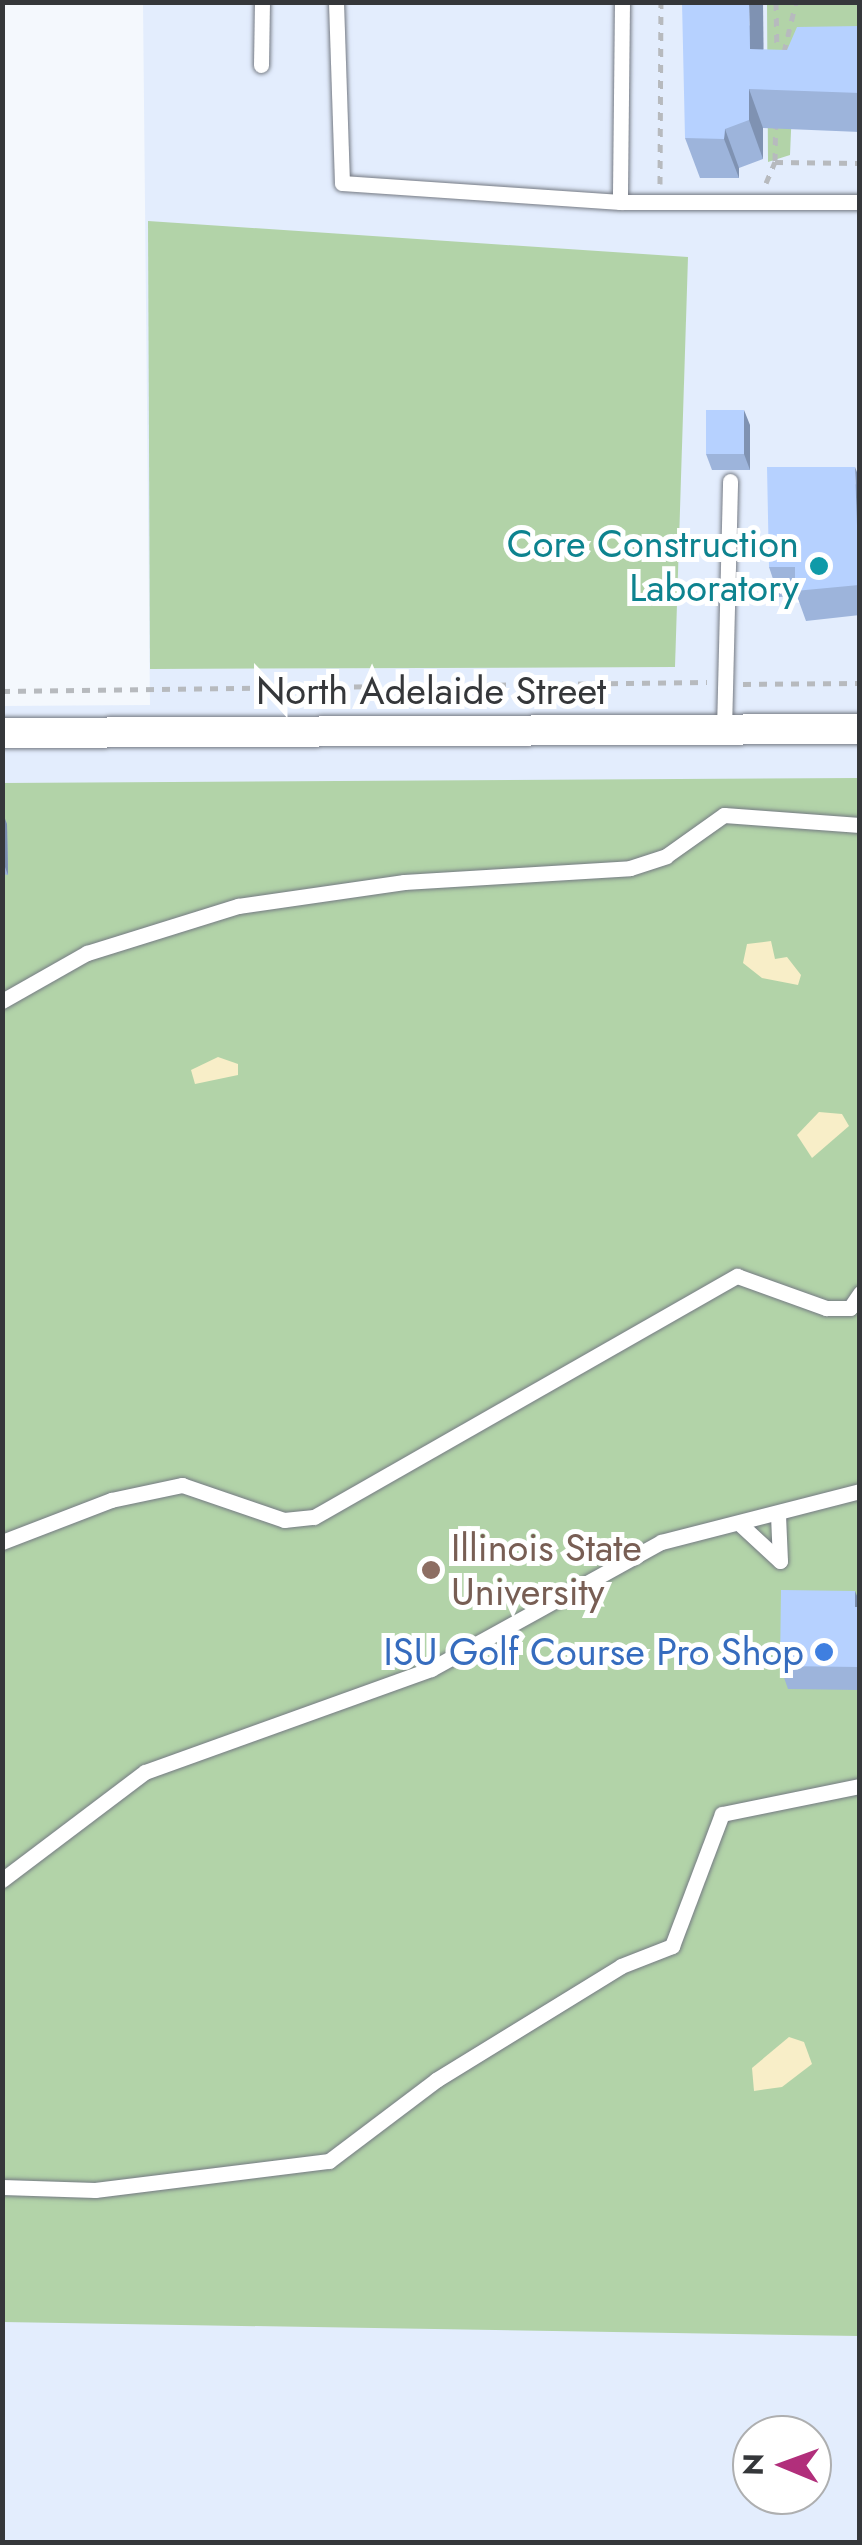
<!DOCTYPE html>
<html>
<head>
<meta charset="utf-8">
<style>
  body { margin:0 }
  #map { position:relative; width:862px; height:2545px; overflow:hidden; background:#f4f8fd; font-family:Jost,sans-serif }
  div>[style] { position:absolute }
  .built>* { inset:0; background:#e3edfd }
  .green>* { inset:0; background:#b2d3a8 }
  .sand>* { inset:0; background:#f8eec8 }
  .path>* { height:5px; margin-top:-2.5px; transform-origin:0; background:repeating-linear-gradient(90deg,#b7babe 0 8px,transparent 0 16px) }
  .roads { filter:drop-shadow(0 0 2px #757a83) drop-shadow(0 0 2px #757a83) }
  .service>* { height:15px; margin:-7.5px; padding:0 7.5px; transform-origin:7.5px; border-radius:7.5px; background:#fff }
  .minor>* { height:30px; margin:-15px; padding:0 15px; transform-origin:15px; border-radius:15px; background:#fff }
  .wall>* { inset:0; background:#9db4db }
  .shaded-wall>* { inset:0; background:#7f92b2 }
  .building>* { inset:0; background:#b6d1ff }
  .dots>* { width:28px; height:28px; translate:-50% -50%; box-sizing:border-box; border:5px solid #fff; border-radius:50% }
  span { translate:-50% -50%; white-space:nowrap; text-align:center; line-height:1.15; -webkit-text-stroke:10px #fff; paint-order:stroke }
  .culture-label { font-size:38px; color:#0d838f }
  .right { translate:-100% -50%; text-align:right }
  .street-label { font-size:38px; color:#35373a }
  .education-label { font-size:38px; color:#785e54 }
  .left { translate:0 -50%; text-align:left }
  .shop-label { font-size:38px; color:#366cbe }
  .frame { position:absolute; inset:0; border:5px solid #35373a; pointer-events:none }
  .north { position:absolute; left:732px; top:2415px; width:100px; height:100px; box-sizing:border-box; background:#fff; border:2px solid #aeafb0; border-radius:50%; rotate:271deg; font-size:28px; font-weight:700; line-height:40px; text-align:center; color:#35373a }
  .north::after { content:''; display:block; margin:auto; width:35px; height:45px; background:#b12f7b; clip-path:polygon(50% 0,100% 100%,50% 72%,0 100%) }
</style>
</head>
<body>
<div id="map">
  <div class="built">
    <i style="clip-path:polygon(evenodd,143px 3px,859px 3px,859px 2542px,3px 2542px,2px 706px,150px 705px,143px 3px,752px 2435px,812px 2435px,812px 2495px,752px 2495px,752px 2435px)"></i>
  </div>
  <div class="green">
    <i style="clip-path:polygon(767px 3px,860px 3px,859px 59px,794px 61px,790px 155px,768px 162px)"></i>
    <i style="clip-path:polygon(148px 221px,688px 257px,675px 667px,150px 669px)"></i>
    <i style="clip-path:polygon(859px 778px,859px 2336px,3px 2322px,2px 783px)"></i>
  </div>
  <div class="sand">
    <i style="clip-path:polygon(771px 941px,775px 959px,787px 957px,801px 975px,798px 985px,762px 978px,743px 963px,747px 944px)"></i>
    <i style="clip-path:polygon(218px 1057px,238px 1064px,238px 1075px,195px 1084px,191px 1070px)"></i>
    <i style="clip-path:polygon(819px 1112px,842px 1114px,849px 1126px,812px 1158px,797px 1135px)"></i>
    <i style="clip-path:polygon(789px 2037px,804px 2042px,812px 2064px,782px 2087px,754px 2091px,752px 2068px)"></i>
  </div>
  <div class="path">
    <i style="left:776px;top:2px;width:52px;rotate:88.9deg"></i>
    <i style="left:784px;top:52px;width:51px;rotate:-76.5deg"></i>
    <i style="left:775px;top:161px;width:39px;rotate:-89deg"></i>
    <i style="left:766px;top:183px;width:23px;rotate:-67deg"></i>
    <i style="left:775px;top:162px;width:85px;rotate:0.7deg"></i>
    <i style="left:660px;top:184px;width:182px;rotate:-89.7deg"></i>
    <i style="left:743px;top:684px;width:117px;rotate:-0.5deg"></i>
    <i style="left:2px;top:691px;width:705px;rotate:-0.73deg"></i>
  </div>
  <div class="roads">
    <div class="service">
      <i style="left:336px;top:2px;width:181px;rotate:88.1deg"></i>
      <i style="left:342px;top:183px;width:279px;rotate:3.9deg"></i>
      <i style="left:622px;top:2px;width:200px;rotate:90.6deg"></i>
      <i style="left:620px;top:202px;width:240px"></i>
      <i style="left:261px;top:65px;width:63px;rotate:-89.1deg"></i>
      <i style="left:724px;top:730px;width:249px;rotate:-88.6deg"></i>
      <i style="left:2px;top:1001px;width:98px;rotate:-29.5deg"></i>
      <i style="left:87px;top:953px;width:158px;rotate:-17.3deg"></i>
      <i style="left:238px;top:906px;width:168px;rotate:-8.2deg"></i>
      <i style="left:404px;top:882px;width:226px;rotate:-3.5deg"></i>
      <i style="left:630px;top:868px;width:38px;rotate:-18deg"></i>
      <i style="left:666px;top:856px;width:71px;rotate:-35.3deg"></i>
      <i style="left:724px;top:815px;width:136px;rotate:4.2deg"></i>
      <i style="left:778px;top:1515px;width:46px;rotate:87.5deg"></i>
      <i style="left:741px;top:1525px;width:53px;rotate:42.7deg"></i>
      <i style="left:2px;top:1542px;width:117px;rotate:-21.1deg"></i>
      <i style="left:111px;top:1500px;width:73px;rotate:-11.9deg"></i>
      <i style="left:182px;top:1485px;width:108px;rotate:18.9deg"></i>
      <i style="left:284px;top:1520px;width:30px;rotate:-6deg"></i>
      <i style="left:314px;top:1517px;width:487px;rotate:-29.7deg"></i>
      <i style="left:737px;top:1276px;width:95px;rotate:19.8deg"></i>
      <i style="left:826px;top:1308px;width:24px"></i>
      <i style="left:850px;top:1308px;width:18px;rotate:-56deg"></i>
      <i style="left:2px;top:1880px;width:179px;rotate:-37.1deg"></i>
      <i style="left:145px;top:1772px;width:304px;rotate:-19.8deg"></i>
      <i style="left:431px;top:1669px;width:263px;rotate:-28.9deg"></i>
      <i style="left:661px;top:1542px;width:205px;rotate:-14.4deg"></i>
      <i style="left:2px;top:2187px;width:93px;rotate:1.8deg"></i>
      <i style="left:95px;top:2190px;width:236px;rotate:-7.1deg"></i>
      <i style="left:329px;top:2161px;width:134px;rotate:-37.1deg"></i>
      <i style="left:436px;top:2080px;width:217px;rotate:-31.6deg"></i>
      <i style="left:621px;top:1966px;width:55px;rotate:-21.4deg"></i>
      <i style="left:672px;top:1946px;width:141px;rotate:-69.3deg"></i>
      <i style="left:722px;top:1814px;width:141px;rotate:-11.5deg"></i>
    </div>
    <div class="minor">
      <i style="left:2px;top:733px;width:858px;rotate:-0.27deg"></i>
    </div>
  </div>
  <div class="wall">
    <i style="clip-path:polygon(763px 2px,763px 50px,787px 50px,860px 26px,860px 132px,763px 128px,763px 159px,739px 168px,739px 178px,700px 178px,685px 138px)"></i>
    <i style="clip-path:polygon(750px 425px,750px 470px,712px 470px,706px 454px)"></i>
    <i style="clip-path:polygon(860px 480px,860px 615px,806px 621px,797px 596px,779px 597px,769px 567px)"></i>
    <i style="clip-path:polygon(2px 816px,7px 824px,8px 875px,2px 874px)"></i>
    <i style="clip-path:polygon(860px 1603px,860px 1690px,788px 1689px,780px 1666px)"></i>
  </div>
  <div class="shaded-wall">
    <i style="clip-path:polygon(749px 2px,763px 2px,764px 89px,750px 49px)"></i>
    <i style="clip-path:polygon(749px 89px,763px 128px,763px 159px,749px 120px)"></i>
    <i style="clip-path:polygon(725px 129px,739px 168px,739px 178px,724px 139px)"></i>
    <i style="clip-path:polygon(744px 410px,750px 425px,750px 470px,744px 454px)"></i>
    <i style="clip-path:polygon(855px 467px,860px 480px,860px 587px,859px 585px)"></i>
    <i style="clip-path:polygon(4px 816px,7px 824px,8px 875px,5px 867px)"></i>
    <i style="clip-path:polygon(855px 1591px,860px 1603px,860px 1620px,855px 1607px)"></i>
  </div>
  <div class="building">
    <i style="clip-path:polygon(682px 2px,749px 2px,750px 49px,787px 50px,797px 27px,860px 26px,860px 93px,749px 89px,749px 120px,725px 129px,724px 139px,685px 138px)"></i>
    <i style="clip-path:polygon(706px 410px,744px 410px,744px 454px,706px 454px)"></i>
    <i style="clip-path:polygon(767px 467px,855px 467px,859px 585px,795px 591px,795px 567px,769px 567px)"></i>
    <i style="clip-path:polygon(2px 816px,4px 816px,5px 867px,2px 867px)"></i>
    <i style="clip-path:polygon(781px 1590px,855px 1591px,855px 1607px,860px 1607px,858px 1667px,780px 1666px)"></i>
  </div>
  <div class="dots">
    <i style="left:819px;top:566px;background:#0f9aa8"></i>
    <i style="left:431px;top:1570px;background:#8d6e63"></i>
    <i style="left:824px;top:1652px;background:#3f7fe0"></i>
  </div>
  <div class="culture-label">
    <span class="right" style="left:799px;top:566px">Core Construction<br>Laboratory</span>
  </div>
  <div class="street-label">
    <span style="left:431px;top:691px">North Adelaide Street</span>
  </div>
  <div class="education-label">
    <span class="left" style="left:451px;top:1570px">Illinois State<br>University</span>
  </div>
  <div class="shop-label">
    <span class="right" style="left:804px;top:1652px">ISU Golf Course Pro Shop</span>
  </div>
  <div class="frame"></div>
  <div class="north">N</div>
</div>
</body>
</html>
